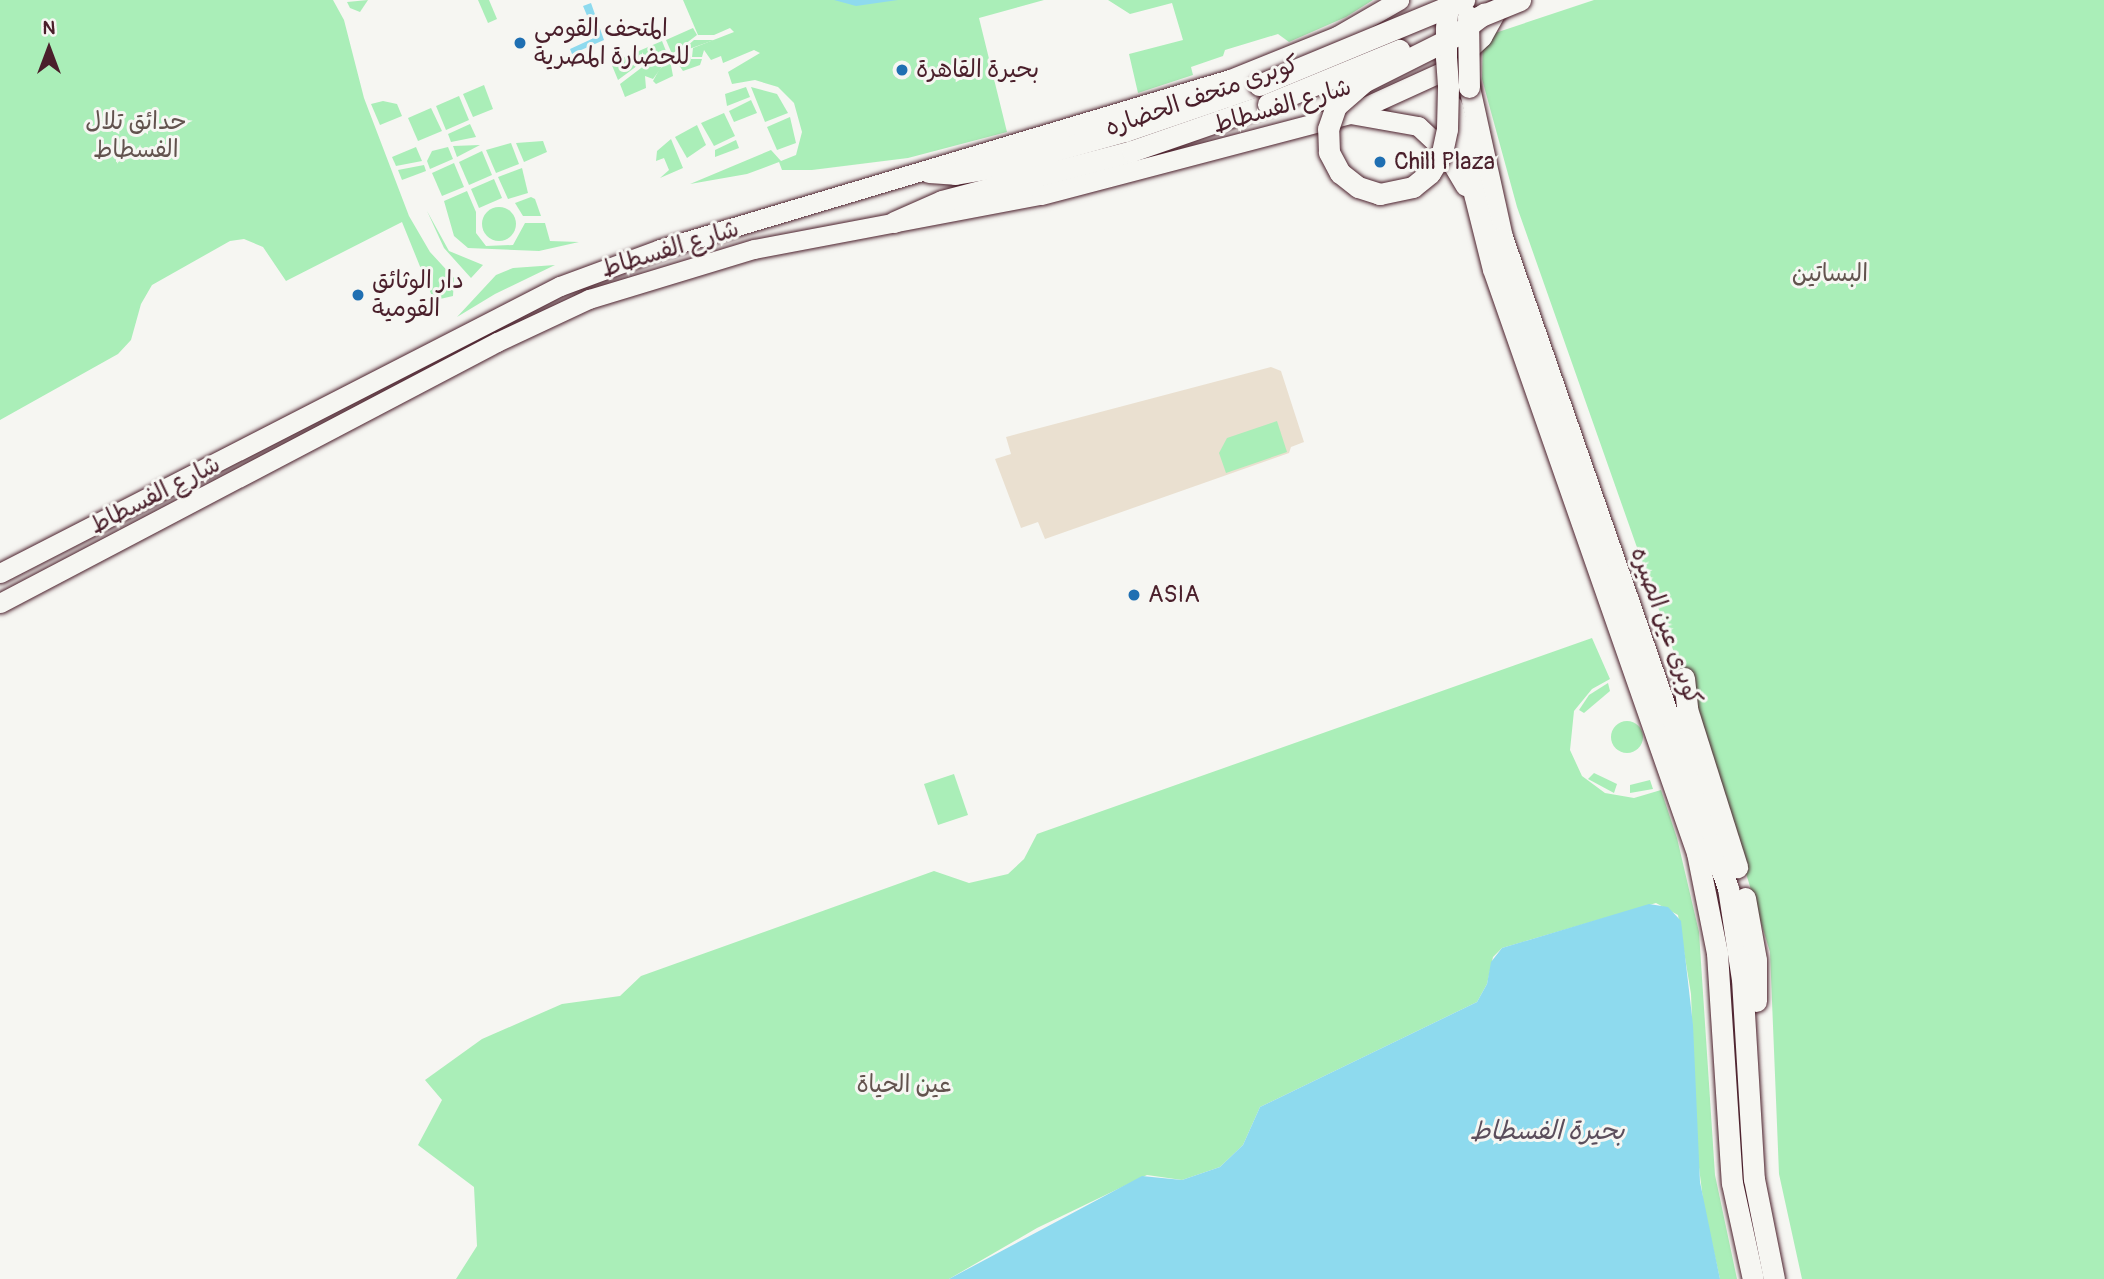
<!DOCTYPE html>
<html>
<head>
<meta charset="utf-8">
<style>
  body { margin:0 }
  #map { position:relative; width:2104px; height:1279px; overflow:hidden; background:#f6f6f2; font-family:Pangolin,"Playpen Sans Arabic",sans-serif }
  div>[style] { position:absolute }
  .built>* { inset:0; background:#eae0d0 }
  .green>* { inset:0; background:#aaeeb8 }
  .round { border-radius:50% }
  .water>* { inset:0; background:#8edaee }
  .roads { filter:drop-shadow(0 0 2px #4a1f2b) drop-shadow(0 0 2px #4a1f2b) }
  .major>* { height:19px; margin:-9.5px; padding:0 9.5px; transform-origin:9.5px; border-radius:9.5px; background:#f6f6f2 }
  .highway>* { height:21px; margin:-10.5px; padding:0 10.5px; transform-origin:10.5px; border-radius:10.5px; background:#f6f6f2 }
  .bridges { filter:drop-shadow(0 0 2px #4a1f2b) drop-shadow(0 0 2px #4a1f2b) }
  .highway-bridge>* { height:21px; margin:-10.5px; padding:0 10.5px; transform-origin:10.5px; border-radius:10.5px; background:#f6f6f2 }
  .dots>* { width:19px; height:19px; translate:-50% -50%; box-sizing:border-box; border:4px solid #f6f6f2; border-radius:50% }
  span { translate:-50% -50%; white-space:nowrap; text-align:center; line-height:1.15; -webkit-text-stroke:6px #f6f6f2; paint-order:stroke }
  .poi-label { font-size:24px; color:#4a1f2b }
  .left { translate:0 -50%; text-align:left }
  .street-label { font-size:24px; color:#4a1f2b }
  .park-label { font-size:24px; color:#62534e }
  .water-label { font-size:26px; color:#5b4e5c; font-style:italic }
  .north { position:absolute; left:14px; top:14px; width:70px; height:70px; -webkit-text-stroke:5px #f6f6f2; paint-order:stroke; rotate:0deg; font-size:19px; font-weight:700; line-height:28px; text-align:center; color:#4a1f2b }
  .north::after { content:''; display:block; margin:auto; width:24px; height:32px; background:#4a1f2b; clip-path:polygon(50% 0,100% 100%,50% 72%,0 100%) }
</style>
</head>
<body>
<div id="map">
  <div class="built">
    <i style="clip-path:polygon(1271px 367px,1281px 371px,1304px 442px,1291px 447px,1289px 453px,1045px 539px,1038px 522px,1021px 528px,995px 459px,1011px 454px,1006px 437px)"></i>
  </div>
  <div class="green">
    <i style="clip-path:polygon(0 0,333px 0,344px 20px,364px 98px,409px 216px,430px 252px,454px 278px,453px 296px,440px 299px,436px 306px,402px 222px,286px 281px,263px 247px,244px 239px,230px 241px,152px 285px,141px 304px,131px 340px,118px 354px,0 420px)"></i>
    <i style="clip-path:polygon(368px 0,360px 12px,350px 8px,347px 2px)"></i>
    <i style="clip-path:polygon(478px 0,489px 0,497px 19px,488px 23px)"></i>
    <i style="clip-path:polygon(683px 0,1044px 0,979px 18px,1007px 132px,908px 158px,812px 170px,782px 170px,779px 162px,747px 174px,690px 184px,771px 150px,781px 161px,796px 155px,802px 132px,794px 103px,778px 87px,755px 80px,732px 84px,728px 72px,760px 53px,754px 50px,723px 63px,721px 56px,711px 60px,704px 50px,702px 57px,692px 57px,693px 48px,734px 32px,730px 28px,714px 35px,698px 35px)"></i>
    <i style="clip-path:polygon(1108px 0,1373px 0,1346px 17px,1289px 42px,1278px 34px,1225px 50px,1223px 56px,1191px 67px,1193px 75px,1138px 93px,1129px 54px,1183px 40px,1172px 3px,1130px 14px)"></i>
    <i style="clip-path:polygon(1594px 0,2104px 0,2104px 1279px,1802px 1279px,1779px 1174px,1770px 952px,1708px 749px,1517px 207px,1482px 79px,1483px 37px)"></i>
    <i style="clip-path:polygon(693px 28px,697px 35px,672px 54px,666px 40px)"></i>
    <i style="clip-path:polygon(694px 40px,714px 40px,689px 49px,691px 59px,702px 59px,700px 65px,683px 71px,674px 58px)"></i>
    <i style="clip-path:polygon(662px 41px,668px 56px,645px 60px,618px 80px,611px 63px)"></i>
    <i style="clip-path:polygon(667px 60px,653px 79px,645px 76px,646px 88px,625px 97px,620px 84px,645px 65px)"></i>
    <i style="clip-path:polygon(670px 60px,673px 76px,656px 84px,653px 81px,659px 70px)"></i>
    <i style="clip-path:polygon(484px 85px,493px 109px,473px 117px,463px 94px)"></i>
    <i style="clip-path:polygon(746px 87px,750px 97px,727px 106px,725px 94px)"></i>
    <i style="clip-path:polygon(751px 87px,777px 94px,788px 113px,765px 122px)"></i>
    <i style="clip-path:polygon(459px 96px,469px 120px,446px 130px,436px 106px)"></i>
    <i style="clip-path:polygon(751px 100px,757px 113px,734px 122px,729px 111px)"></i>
    <i style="clip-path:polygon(383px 101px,397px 104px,402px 116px,380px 125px,371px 104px)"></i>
    <i style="clip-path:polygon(431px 108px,442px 131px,418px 141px,408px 118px)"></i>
    <i style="clip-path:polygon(724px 113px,735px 136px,714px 146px,701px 123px)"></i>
    <i style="clip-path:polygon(790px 117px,796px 143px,777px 150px,767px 127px)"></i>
    <i style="clip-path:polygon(470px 124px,476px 137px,451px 142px,448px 134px)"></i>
    <i style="clip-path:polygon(697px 125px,706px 145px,687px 158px,675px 137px)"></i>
    <i style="clip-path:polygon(671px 139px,683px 168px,660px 178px,669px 170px,664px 158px,656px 161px,657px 151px)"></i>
    <i style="clip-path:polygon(736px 140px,739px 148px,715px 157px,715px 150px)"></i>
    <i style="clip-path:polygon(543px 141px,547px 152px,524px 162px,516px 143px)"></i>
    <i style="clip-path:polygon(511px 143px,519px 164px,496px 173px,486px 150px)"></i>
    <i style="clip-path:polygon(480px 145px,457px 157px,453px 146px)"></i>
    <i style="clip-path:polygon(416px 147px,422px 161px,396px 166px,392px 157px)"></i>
    <i style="clip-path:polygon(448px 147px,453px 159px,430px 169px,427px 161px,432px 151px)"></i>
    <i style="clip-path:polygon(482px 151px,492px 175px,469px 185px,459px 162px)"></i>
    <i style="clip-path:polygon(454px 163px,464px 187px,442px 196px,432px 173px)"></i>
    <i style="clip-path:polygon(424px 165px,426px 171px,402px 180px,398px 170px)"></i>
    <i style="clip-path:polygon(522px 168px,528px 193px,508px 199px,498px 177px)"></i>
    <i style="clip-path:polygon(494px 179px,502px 198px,479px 208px,471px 189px)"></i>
    <i style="clip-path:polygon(467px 191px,476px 212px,476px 233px,486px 246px,513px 245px,525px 223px,545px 223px,550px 241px,579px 242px,539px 251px,468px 248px,454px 236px,444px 201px)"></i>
    <i style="clip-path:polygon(531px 197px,535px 199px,541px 216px,523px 216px,515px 203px)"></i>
    <i class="round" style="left:482px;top:207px;width:34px;height:34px"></i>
    <i style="clip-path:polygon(427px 211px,449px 251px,483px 265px,471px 278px,444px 248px)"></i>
    <i style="clip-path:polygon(555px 265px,495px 294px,457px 317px,496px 275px,513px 268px)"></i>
    <i style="clip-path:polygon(1277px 421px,1287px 452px,1226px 473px,1219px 453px,1227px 438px)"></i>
    <i style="clip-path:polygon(1592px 638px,1610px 679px,1592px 689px,1574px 711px,1570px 750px,1582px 776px,1605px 793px,1634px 798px,1661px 790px,1677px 838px,1699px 932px,1715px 1175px,1737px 1279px,1720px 1279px,1704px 1208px,1697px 1151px,1691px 994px,1678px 915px,1656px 903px,1502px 948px,1493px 957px,1487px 984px,1477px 1002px,1260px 1107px,1243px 1145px,1220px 1167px,1182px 1180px,1147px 1175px,1037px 1228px,949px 1279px,456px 1279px,477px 1246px,474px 1187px,418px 1145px,442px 1100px,425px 1080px,482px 1039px,562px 1004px,620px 996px,641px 976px,934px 871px,969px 883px,1008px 874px,1024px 859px,1037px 834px)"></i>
    <i style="clip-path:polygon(1608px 683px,1610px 691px,1584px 713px,1579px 710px,1589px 695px)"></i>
    <i class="round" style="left:1611px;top:721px;width:32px;height:32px"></i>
    <i style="clip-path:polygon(1594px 773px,1617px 784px,1614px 793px,1588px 779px)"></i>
    <i style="clip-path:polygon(954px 774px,968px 815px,938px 825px,924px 784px)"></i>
    <i style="clip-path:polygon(1650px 780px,1653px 789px,1630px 793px,1630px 785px)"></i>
  </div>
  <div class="water">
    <i style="clip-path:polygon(834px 0,898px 0,856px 6px)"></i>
    <i style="clip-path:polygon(591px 3px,604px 40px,572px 54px,570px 49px,596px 37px,583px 6px)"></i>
    <i style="clip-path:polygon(1649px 904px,1668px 907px,1681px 921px,1693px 1025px,1700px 1182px,1720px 1279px,949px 1279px,1142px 1176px,1182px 1180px,1220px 1167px,1243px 1145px,1260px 1107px,1477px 1002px,1487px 984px,1491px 962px,1502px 948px)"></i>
  </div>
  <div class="roads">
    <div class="major">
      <i style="left:1350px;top:114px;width:69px;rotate:10deg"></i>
      <i style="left:1418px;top:126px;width:34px;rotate:43deg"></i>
      <i style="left:1443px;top:149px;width:43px;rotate:59.3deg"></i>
      <i style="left:0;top:573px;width:629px;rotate:-27.14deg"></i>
      <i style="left:560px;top:286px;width:107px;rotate:-20.3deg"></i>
      <i style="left:660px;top:249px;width:595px;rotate:-16.61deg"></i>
      <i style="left:1230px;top:79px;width:115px;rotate:-21.9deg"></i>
      <i style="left:1337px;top:36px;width:72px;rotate:-30.1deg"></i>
      <i style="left:0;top:603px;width:561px;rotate:-27.71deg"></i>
      <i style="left:497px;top:342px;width:102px;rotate:-25.1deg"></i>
      <i style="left:589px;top:299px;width:172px;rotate:-16.9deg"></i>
      <i style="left:754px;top:249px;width:292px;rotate:-10.7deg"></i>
      <i style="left:1041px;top:195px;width:318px;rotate:-14.7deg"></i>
      <i style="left:1349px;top:114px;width:109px;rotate:-24.4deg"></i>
      <i style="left:1448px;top:69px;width:47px;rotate:-43.3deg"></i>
      <i style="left:1482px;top:37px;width:41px;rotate:-60.9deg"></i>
    </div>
    <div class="highway">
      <i style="left:1469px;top:87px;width:154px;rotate:77.6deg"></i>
      <i style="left:1502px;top:237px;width:689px;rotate:70.86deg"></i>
      <i style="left:1728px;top:888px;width:92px;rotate:81.3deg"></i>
      <i style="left:1742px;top:979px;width:200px;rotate:86.6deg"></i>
      <i style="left:1754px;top:1179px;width:102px;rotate:78.7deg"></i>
      <i style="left:1452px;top:106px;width:168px;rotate:75.9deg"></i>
      <i style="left:1493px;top:269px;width:619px;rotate:70.74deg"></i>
      <i style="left:1697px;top:853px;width:102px;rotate:78.7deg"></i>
      <i style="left:1717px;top:953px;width:230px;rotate:86.3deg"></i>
      <i style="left:1732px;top:1183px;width:98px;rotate:77.7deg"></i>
      <i style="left:929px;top:172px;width:26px;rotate:4deg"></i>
      <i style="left:955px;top:174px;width:42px;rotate:-9.7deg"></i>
      <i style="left:996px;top:167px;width:134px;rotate:-15.6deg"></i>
      <i style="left:1125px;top:131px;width:142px;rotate:-18.9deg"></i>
      <i style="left:894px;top:222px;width:52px;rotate:-23.6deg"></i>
      <i style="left:942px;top:201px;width:196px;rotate:-14.7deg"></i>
      <i style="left:1132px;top:151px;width:144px;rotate:-19.1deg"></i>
      <i style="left:1684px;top:678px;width:31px;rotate:84deg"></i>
      <i style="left:1687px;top:709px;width:166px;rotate:72.4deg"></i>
      <i style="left:1745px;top:898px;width:63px;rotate:79.9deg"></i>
      <i style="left:1756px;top:960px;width:41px;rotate:90deg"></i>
    </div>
  </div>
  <div class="bridges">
    <div class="highway-bridge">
      <i style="left:1448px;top:0;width:28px;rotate:94deg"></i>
      <i style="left:1446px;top:28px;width:29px;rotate:90deg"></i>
      <i style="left:1446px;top:57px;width:30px;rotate:86deg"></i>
      <i style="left:1448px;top:87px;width:42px;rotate:91.4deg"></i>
      <i style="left:1447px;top:129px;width:25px;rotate:102deg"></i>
      <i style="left:1442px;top:153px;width:23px;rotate:121deg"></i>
      <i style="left:1430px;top:173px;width:22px;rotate:141deg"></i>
      <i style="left:1413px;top:187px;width:34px;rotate:168deg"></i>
      <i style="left:1380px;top:194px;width:23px;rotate:-162deg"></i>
      <i style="left:1358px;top:187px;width:23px;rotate:-142deg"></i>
      <i style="left:1340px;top:173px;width:24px;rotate:-118deg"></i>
      <i style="left:1329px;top:152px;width:23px;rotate:-92deg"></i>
      <i style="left:1328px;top:129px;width:24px;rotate:-71deg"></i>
      <i style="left:1336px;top:106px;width:38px;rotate:-41deg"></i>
      <i style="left:1365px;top:81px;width:98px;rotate:-26.6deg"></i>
      <i style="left:1453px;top:37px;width:39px;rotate:-37deg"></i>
      <i style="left:1468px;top:16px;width:71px;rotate:89.2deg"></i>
      <i style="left:1471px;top:20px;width:53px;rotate:-22.2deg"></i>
      <i style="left:1259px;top:85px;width:222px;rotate:-22.5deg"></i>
      <i style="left:1268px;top:104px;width:142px;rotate:-22.4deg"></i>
    </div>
  </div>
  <div class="dots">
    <i style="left:520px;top:43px;background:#1f6fb2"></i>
    <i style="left:902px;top:70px;background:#1f6fb2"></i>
    <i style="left:1380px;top:162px;background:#1f6fb2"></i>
    <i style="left:358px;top:295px;background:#1f6fb2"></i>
    <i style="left:1134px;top:595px;background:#1f6fb2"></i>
  </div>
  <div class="poi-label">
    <span class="left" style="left:534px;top:43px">المتحف القومى<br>للحضارة المصرية</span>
    <span class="left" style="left:916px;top:70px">بحيرة القاهرة</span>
    <span class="left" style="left:1394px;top:162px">Chill Plaza</span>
    <span class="left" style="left:372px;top:295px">دار الوثائق<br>القومية</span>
    <span class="left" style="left:1148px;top:595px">ASIA</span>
  </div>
  <div class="street-label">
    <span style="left:1202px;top:96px;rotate:-19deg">كوبرى متحف الحضاره</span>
    <span style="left:1282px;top:106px;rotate:-16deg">شارع الفسطاط</span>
    <span style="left:670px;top:249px;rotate:-17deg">شارع الفسطاط</span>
    <span style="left:155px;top:495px;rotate:-27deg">شارع الفسطاط</span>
    <span style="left:1666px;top:626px;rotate:70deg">كوبرى عين الصيره</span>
  </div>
  <div class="park-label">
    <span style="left:136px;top:136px">حدائق تلال<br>الفسطاط</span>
    <span style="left:1830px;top:274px">البساتين</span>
    <span style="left:904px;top:1085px">عين الحياة</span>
  </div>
  <div class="water-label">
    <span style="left:1547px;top:1132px">بحيرة الفسطاط</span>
  </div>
  <div class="north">N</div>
</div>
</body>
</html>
